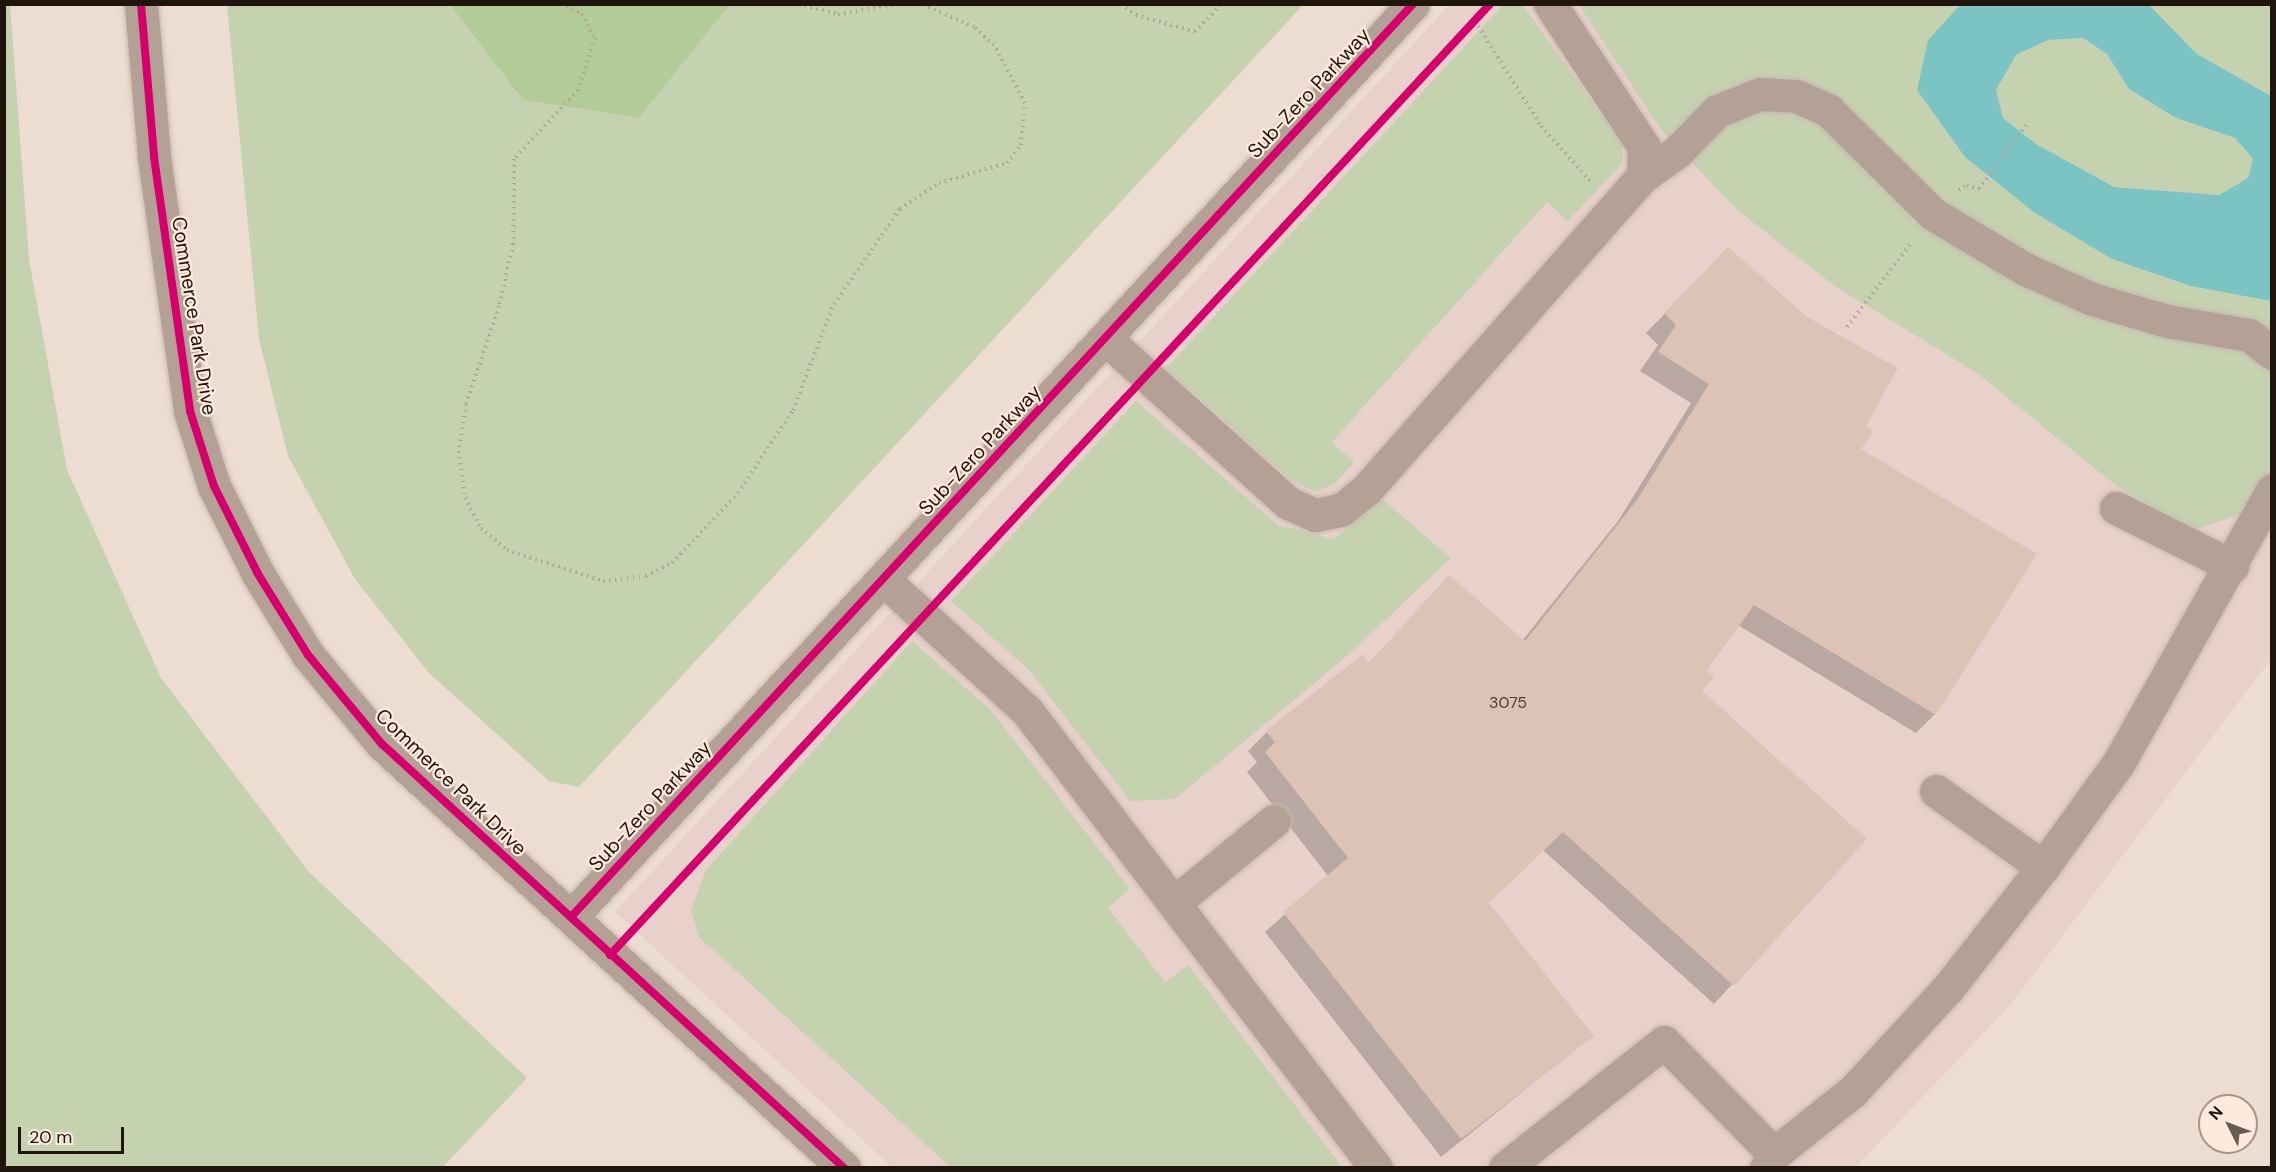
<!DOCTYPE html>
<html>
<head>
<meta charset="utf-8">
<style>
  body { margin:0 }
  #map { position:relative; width:2276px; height:1172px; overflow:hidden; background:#eddcd0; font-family:"DM Sans",sans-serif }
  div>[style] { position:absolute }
  .industrial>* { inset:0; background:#e8d1cb }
  .green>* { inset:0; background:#c5d2b0 }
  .forest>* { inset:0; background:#b3ca99 }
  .water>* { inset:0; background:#7bc4c3 }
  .shadow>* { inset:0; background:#0003 }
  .building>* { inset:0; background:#dcc3b6 }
  .path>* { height:4px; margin-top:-2px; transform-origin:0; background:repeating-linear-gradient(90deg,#b2a598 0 1.5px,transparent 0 6px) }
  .roads { filter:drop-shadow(0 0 2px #c6b9af) drop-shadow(0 0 2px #c6b9af) }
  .minor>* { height:33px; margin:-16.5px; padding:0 16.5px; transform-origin:16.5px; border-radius:16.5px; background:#b2a194 }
  .cycleway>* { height:8px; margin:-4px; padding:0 4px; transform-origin:4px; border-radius:4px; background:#d6006c }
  span { translate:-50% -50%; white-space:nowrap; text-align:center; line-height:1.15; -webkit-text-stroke:4.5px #feeadc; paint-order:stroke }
  .number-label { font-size:16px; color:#4f4037 }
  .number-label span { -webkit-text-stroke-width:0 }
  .street-label { font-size:20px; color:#20150d }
  .frame { position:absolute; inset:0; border:6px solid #20150d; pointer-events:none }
  .north { position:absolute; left:2198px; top:1094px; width:60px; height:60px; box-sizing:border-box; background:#feeadc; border:2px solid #a59589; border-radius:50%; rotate:312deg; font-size:16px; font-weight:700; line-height:24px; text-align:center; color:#20150d }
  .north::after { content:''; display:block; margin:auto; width:21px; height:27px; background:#685b51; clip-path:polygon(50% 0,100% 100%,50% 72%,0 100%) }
  .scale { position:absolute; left:18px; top:1127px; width:106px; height:27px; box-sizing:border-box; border:3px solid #20150d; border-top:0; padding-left:8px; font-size:18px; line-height:21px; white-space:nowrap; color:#20150d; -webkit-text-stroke:4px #feeadc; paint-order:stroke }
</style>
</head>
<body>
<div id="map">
  <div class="industrial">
    <i style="clip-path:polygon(1449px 5px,2271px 5px,2271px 659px,2011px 1004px,1856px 1167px,892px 1167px,615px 912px)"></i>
  </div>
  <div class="green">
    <i style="clip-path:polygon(10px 4px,29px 259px,67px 470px,161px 678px,308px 871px,527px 1078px,443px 1167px,5px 1167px,4px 5px)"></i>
    <i style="clip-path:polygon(227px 5px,450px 5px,523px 100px,639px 118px,730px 5px,1303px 5px,579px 787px,549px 781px,429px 673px,355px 579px,288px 456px,259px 339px)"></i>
    <i style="clip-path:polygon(1503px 5px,1523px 5px,1622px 144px,1623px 163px,1568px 221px,1547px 202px,1332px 442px,1354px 462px,1336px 483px,1316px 492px,1290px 479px,1166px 368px)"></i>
    <i style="clip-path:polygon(1579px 5px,1960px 5px,1928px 40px,1917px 90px,1965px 157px,2035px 213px,2112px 259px,2271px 301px,2271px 517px,2247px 512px,2191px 531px,2114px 484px,1977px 373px,1836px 287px,1736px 209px,1661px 130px)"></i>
    <i style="clip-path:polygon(2149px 5px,2271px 5px,2271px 96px,2197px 54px)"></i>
    <i style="clip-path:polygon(2083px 38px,2107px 54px,2129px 89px,2176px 118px,2235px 138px,2253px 159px,2248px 178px,2219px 195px,2114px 187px,2036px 144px,2003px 118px,1996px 90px,2016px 55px,2048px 40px)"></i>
    <i style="clip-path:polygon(1136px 401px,1278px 525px,1333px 539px,1383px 500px,1451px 558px,1348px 655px,1175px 799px,1130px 801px,1029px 670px,951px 601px)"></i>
    <i style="clip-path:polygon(912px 641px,989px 708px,1130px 889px,1108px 908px,1165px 982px,1188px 965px,1342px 1167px,950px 1167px,699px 937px,691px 910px,706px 870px)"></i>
  </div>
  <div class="forest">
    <i style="clip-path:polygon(450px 5px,730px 5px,639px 118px,523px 100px)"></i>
  </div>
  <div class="water">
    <i style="clip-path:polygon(evenodd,1960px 5px,2149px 5px,2197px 54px,2271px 96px,2271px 301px,2191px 286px,2112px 259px,2035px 213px,1965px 157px,1917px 90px,1928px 40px,1960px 5px,2083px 38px,2107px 54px,2129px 89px,2176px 118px,2235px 138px,2253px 159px,2248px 178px,2219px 195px,2114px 187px,2036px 144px,2003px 118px,1996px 90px,2016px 55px,2048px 40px,2083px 38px)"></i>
  </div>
  <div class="shadow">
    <i style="clip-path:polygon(1709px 268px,1864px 426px,1859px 450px,2035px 555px,1935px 714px,1916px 733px,1738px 625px,1705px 671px,1700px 691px,1865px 839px,1714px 1004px,1543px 850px,1488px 903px,1592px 1036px,1441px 1157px,1265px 932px,1328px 876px,1247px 772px,1257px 762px,1248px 751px,1267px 732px,1368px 664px,1449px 577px,1522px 641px,1618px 521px,1691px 403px,1640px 371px,1658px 345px,1646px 333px)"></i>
  </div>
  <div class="building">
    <i style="clip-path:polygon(1728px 247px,1807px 317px,1898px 368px,1866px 426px,1874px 431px,1861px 449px,2037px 554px,1936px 715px,1754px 605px,1707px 670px,1714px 677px,1702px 691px,1867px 839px,1734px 986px,1563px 832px,1489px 903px,1594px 1036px,1461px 1139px,1283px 912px,1348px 858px,1265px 752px,1275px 742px,1266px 731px,1363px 654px,1369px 663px,1449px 575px,1525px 641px,1637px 500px,1709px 384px,1658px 352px,1676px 325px,1664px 313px)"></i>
  </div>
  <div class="path">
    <i style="left:561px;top:4px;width:23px;rotate:25deg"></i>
    <i style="left:582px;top:14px;width:27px;rotate:62deg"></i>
    <i style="left:595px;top:38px;width:55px;rotate:108.1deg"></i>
    <i style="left:578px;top:90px;width:94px;rotate:132.8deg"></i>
    <i style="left:514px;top:159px;width:85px;rotate:90.7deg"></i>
    <i style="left:513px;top:244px;width:64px;rotate:102.7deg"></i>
    <i style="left:499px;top:306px;width:103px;rotate:108.6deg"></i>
    <i style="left:466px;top:404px;width:48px;rotate:98.5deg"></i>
    <i style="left:459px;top:451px;width:47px;rotate:82.7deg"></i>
    <i style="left:465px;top:498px;width:34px;rotate:62deg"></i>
    <i style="left:481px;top:528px;width:34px;rotate:40deg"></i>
    <i style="left:507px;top:550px;width:101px;rotate:17.9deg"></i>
    <i style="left:603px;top:581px;width:43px;rotate:-6.6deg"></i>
    <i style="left:646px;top:576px;width:29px;rotate:-27deg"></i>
    <i style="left:672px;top:563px;width:96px;rotate:-46.7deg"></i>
    <i style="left:738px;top:493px;width:100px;rotate:-56.5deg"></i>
    <i style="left:793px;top:410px;width:114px;rotate:-68.9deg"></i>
    <i style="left:834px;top:304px;width:116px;rotate:-55.2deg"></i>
    <i style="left:900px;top:209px;width:47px;rotate:-33.7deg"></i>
    <i style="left:939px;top:183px;width:71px;rotate:-16.4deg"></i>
    <i style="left:1007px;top:163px;width:23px;rotate:-52deg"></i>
    <i style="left:1021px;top:145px;width:42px;rotate:-84.6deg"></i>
    <i style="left:1025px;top:103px;width:66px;rotate:-118.1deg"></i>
    <i style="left:994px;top:45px;width:27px;rotate:-138deg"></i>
    <i style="left:974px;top:27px;width:57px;rotate:-156.1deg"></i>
    <i style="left:799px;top:4px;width:40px;rotate:14.4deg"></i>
    <i style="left:838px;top:14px;width:63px;rotate:-9.2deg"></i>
    <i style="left:1121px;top:4px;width:19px;rotate:36deg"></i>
    <i style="left:1136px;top:15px;width:61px;rotate:16.1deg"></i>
    <i style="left:1195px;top:32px;width:38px;rotate:-47deg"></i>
    <i style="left:1475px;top:21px;width:124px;rotate:57.8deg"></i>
    <i style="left:1541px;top:126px;width:76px;rotate:48.2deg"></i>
    <i style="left:1959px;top:190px;width:9px;rotate:-32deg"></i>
    <i style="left:1967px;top:185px;width:13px;rotate:18deg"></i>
    <i style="left:1979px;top:189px;width:81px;rotate:-53.6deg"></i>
    <i style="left:1847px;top:327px;width:107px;rotate:-52.6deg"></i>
  </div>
  <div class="roads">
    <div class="minor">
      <i style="left:141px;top:4px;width:154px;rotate:85.1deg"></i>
      <i style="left:154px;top:157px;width:257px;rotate:81.9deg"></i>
      <i style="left:190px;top:411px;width:79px;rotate:72.3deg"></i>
      <i style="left:214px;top:486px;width:98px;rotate:63.4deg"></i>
      <i style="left:258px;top:574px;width:95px;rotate:58.3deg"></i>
      <i style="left:308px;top:655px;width:116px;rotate:50.3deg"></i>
      <i style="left:382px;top:744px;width:627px;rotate:42.54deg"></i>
      <i style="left:1643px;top:176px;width:42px;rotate:-35.2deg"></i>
      <i style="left:1677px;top:152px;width:57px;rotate:-45.7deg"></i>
      <i style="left:1717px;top:111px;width:46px;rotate:-21.6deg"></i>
      <i style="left:1760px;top:94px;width:36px;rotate:3deg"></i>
      <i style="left:1796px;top:96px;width:36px;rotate:24deg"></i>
      <i style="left:1829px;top:111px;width:146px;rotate:44.7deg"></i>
      <i style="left:1933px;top:214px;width:107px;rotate:30.9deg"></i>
      <i style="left:2025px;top:269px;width:73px;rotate:24.1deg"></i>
      <i style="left:2092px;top:299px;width:78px;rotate:16.3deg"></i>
      <i style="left:2167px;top:321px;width:83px;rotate:9.7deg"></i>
      <i style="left:2249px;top:335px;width:29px;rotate:38deg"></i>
      <i style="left:1106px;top:339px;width:245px;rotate:42deg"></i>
      <i style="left:1288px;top:503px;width:30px;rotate:24deg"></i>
      <i style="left:1315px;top:515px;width:26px;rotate:-11deg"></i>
      <i style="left:1341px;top:510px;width:32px;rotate:-39deg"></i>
      <i style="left:1366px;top:490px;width:419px;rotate:-48.6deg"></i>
      <i style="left:1643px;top:176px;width:29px;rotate:-88deg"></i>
      <i style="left:1644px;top:147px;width:171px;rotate:-123.3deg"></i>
      <i style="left:2116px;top:508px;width:130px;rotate:26.6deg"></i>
      <i style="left:883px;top:579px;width:195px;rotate:42.5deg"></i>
      <i style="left:1027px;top:711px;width:575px;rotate:52.63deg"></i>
      <i style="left:1936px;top:791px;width:131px;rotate:35.4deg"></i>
      <i style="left:1174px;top:903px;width:129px;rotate:-39.4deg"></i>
      <i style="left:571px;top:917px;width:1242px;rotate:-47.32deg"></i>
      <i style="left:1505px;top:1168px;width:203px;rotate:-38.4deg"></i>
      <i style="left:1664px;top:1042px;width:157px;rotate:45.5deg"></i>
      <i style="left:1766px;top:1168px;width:16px;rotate:-60deg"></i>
      <i style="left:1774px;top:1154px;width:101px;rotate:-38.6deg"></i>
      <i style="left:1853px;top:1091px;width:140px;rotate:-47.3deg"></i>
      <i style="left:1948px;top:988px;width:154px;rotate:-51.9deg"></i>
      <i style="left:2043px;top:867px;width:130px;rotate:-54.1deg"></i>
      <i style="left:2119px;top:762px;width:312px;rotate:-60.6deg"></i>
    </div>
  </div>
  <div class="cycleway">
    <i style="left:141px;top:4px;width:154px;rotate:85.1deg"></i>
    <i style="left:154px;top:157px;width:257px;rotate:81.9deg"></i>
    <i style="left:190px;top:411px;width:79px;rotate:72.3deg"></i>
    <i style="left:214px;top:486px;width:98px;rotate:63.4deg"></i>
    <i style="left:258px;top:574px;width:95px;rotate:58.3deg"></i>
    <i style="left:308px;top:655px;width:116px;rotate:50.3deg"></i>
    <i style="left:382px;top:744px;width:627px;rotate:42.54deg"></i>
    <i style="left:571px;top:917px;width:1242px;rotate:-47.32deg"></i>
    <i style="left:610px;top:955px;width:1296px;rotate:-47.22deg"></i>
  </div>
  <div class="number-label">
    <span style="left:1508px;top:703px">3075</span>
  </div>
  <div class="street-label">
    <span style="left:1309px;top:93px;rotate:-47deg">Sub-Zero Parkway</span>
    <span style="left:194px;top:316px;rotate:81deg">Commerce Park Drive</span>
    <span style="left:980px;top:450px;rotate:-47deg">Sub-Zero Parkway</span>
    <span style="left:451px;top:782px;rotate:44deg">Commerce Park Drive</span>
    <span style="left:650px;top:806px;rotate:-47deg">Sub-Zero Parkway</span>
  </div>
  <div class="frame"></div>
  <div class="north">N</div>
  <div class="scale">20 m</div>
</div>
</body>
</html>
